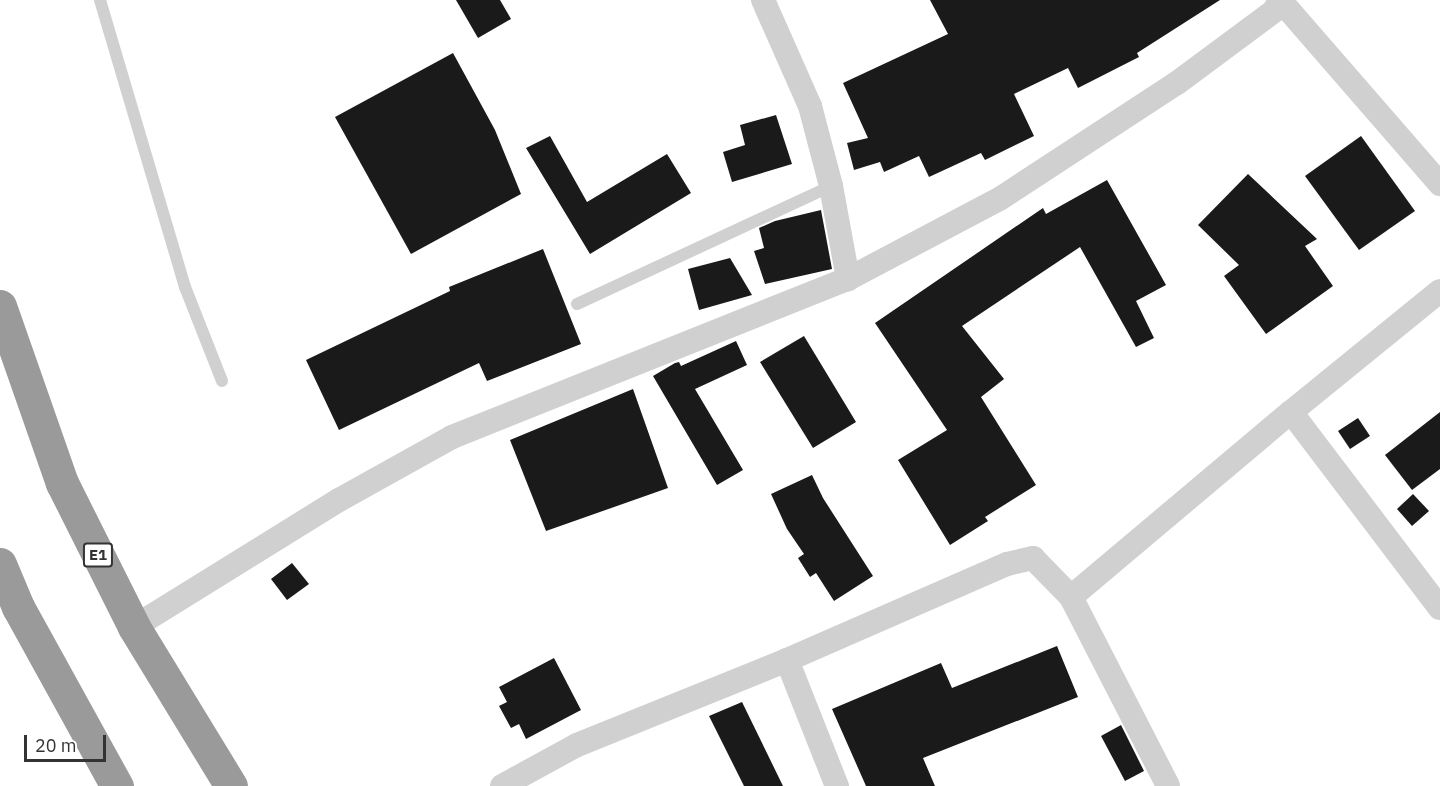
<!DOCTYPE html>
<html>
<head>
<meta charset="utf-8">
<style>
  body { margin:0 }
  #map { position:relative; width:1440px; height:786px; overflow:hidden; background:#fff; font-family:"IBM Plex Sans",sans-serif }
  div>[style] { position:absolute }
  .building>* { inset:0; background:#1a1a1a }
  .service>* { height:12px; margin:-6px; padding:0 6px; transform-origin:6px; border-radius:6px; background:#d0d0d0 }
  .minor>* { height:24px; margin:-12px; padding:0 12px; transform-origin:12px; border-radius:12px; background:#d0d0d0 }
  .motorway>* { height:33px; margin:-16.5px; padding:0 16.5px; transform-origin:16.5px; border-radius:16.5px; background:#9a9a9a }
  span { translate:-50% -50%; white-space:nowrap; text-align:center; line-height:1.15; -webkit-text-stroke:6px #fff; paint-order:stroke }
  .shield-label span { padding:2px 4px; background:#fff; border:2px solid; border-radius:4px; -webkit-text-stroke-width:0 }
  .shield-label { font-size:15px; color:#333; font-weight:700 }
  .scale { position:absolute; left:24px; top:735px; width:82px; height:27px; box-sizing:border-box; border:3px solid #333; border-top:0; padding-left:8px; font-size:18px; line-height:21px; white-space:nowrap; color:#333; -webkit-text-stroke:4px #fff; paint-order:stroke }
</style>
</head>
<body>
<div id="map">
  <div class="building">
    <i style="clip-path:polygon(456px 0,500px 0,511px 19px,478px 38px)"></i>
    <i style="clip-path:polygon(930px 0,1220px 0,1137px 53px,1139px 57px,1078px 88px,1068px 68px,1014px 94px,1034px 136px,985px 160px,981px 153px,929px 177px,919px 156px,884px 172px,880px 162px,854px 170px,847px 143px,868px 138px,843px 83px,948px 34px)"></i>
    <i style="clip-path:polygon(453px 53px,495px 130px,521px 194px,411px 254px,335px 117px)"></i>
    <i style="clip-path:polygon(776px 115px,792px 164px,732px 182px,723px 152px,745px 145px,740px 125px)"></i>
    <i style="clip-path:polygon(550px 136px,587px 202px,667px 154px,691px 193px,590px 254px,526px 148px)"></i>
    <i style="clip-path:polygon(1361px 136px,1415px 211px,1359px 250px,1305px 176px)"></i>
    <i style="clip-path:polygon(1248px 174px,1317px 239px,1305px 246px,1333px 286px,1266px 334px,1224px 276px,1239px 265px,1198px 225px)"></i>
    <i style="clip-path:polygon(1107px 180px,1166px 285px,1136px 301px,1154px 338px,1136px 347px,1080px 247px,962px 326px,1004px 379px,981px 397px,1036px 485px,985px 517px,988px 521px,950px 545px,898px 460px,947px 430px,875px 323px,1043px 208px,1046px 214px)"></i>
    <i style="clip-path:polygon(821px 210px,832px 269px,765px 284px,754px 251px,764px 248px,759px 228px,775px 221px)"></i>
    <i style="clip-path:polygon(543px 249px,581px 344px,487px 381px,479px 363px,339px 430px,306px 360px,450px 291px,449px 287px)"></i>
    <i style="clip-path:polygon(730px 258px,752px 295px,699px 310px,688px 269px)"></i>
    <i style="clip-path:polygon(804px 336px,856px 422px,813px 448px,760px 362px)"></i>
    <i style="clip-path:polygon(736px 341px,747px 365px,695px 389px,743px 470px,717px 485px,653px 376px,675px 363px,679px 362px,681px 366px)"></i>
    <i style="clip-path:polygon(633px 389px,668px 488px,546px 531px,510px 440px)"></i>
    <i style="clip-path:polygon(1440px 412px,1440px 469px,1412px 490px,1385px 455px)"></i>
    <i style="clip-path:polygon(1358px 418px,1370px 436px,1350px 449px,1338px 431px)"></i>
    <i style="clip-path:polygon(812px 475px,823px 498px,873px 576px,834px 601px,816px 573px,810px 577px,798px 558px,804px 554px,787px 529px,771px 494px)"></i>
    <i style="clip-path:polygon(1413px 494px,1429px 511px,1412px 526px,1397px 509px)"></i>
    <i style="clip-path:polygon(292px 563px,309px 584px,287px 600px,271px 579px)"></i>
    <i style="clip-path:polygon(1057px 646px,1078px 697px,923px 758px,935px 786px,866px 786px,832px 709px,941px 663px,952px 688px)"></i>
    <i style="clip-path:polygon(554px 658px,581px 710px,526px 739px,519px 724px,511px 728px,499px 706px,507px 702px,499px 687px)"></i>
    <i style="clip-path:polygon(742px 702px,783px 786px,744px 786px,709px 716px)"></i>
    <i style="clip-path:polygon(1121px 725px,1144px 771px,1125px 781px,1101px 736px)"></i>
  </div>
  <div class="service">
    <i style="left:100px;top:0;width:299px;rotate:73.5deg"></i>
    <i style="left:185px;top:287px;width:101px;rotate:68.5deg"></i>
    <i style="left:577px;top:304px;width:280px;rotate:-24.9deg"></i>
  </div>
  <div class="minor">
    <i style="left:763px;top:0;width:116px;rotate:66.1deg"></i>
    <i style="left:810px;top:106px;width:83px;rotate:75.3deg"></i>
    <i style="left:831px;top:186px;width:95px;rotate:79.6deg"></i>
    <i style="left:1280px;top:0;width:244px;rotate:49deg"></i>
    <i style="left:1291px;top:412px;width:246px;rotate:52.8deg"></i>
    <i style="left:1071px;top:597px;width:287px;rotate:-40.1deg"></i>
    <i style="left:1291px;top:412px;width:192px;rotate:-39.1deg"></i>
    <i style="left:134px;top:627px;width:241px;rotate:-31.8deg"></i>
    <i style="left:339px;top:500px;width:129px;rotate:-29.1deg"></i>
    <i style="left:452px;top:437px;width:426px;rotate:-21.8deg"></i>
    <i style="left:848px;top:279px;width:173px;rotate:-27.9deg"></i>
    <i style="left:1001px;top:198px;width:210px;rotate:-33.2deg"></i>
    <i style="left:1177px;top:83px;width:121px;rotate:-36.6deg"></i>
    <i style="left:1274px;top:11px;width:13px;rotate:-61deg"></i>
    <i style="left:787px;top:660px;width:136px;rotate:68.4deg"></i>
    <i style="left:502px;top:786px;width:85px;rotate:-28.7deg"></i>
    <i style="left:577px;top:745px;width:227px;rotate:-22deg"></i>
    <i style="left:787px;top:660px;width:240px;rotate:-23.6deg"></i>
    <i style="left:1007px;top:564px;width:27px;rotate:-13deg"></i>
    <i style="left:1033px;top:558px;width:54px;rotate:45.7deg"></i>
    <i style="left:1071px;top:597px;width:212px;rotate:62.8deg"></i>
  </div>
  <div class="motorway">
    <i style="left:0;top:306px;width:188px;rotate:70.7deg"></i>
    <i style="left:62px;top:483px;width:161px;rotate:63.4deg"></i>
    <i style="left:134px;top:627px;width:186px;rotate:58.6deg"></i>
    <i style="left:0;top:564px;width:47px;rotate:67.3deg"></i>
    <i style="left:18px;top:607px;width:205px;rotate:61.1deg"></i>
  </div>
  <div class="shield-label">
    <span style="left:98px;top:555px">E1</span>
  </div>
  <div class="scale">20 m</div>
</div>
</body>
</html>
